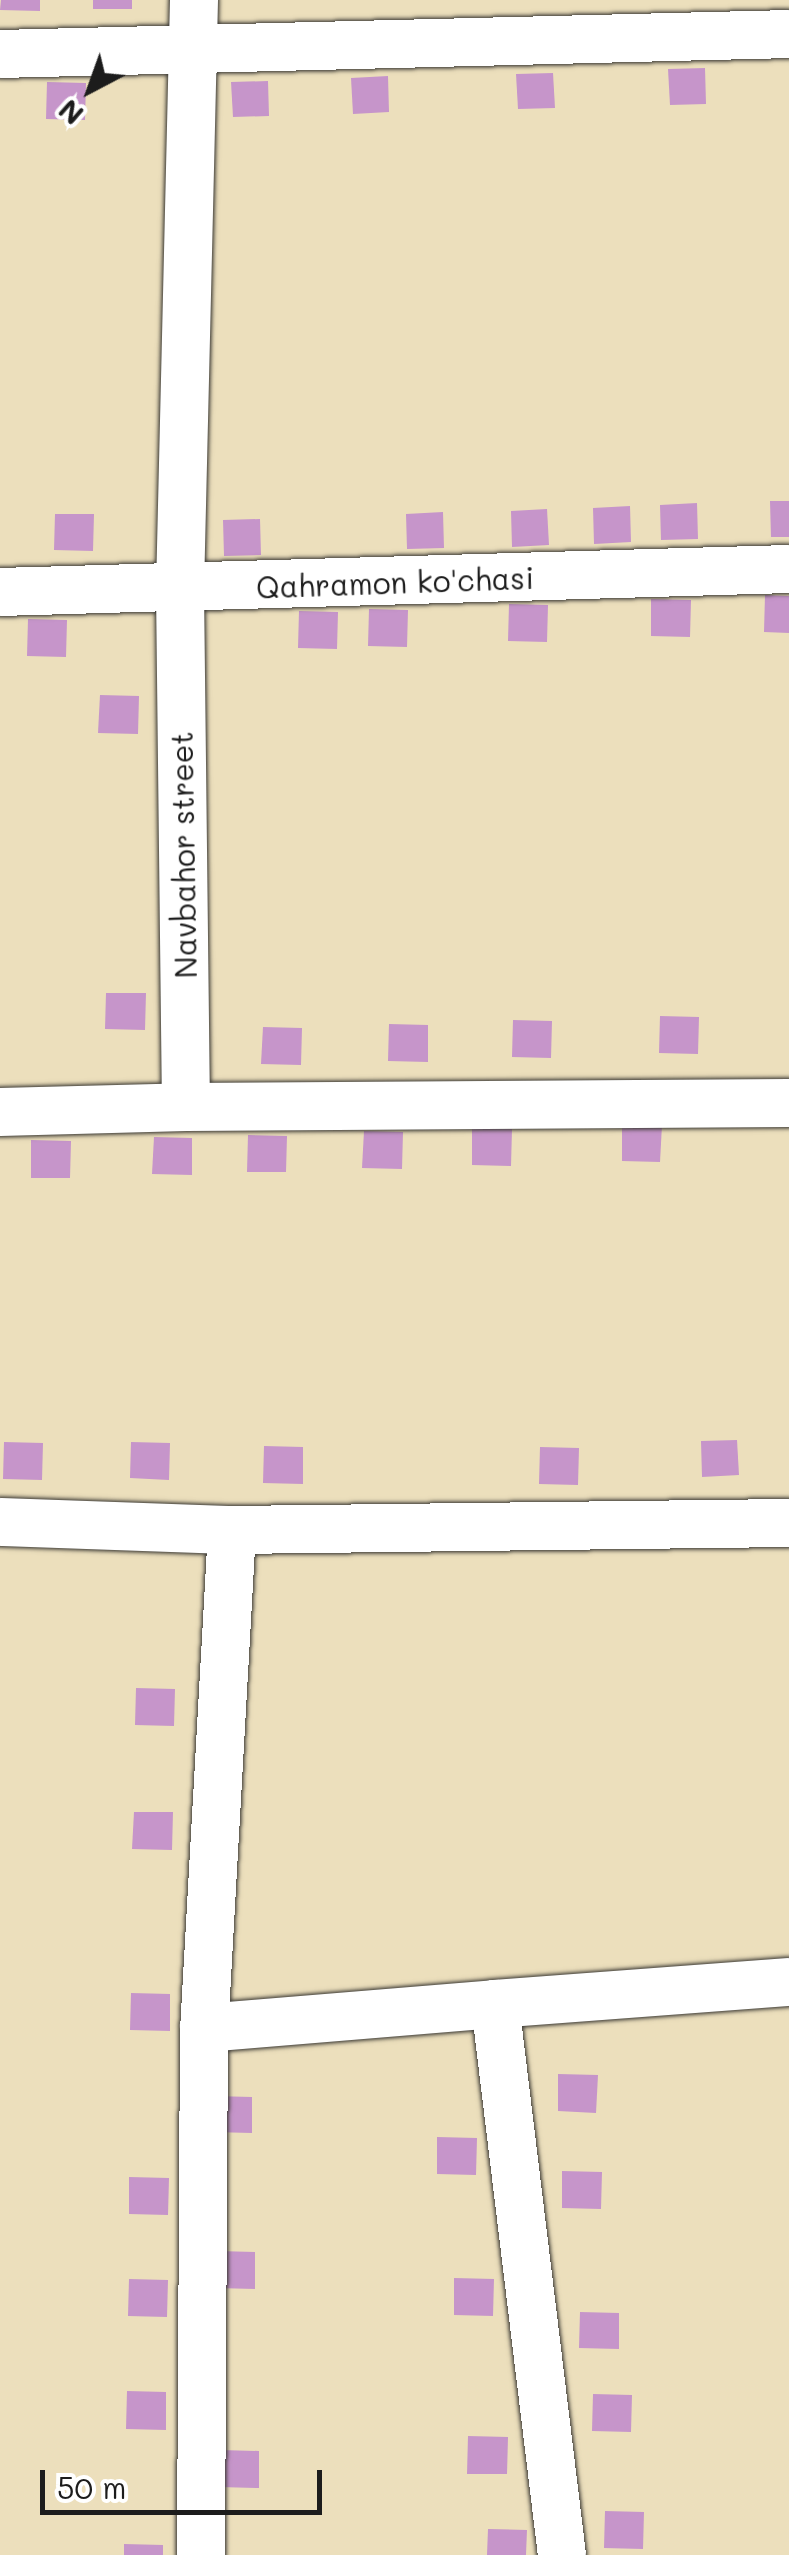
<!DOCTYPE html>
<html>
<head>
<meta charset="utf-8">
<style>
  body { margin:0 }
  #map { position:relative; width:789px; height:2555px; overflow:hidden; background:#ecdfbc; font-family:Mali,sans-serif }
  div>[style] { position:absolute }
  .building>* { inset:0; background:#c695ca }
  .roads { filter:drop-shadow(0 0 2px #3b3934) drop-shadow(0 0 2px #3b3934) }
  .minor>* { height:48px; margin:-24px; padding:0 24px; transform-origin:24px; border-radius:24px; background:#fff }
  span { translate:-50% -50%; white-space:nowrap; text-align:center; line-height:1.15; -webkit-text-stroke:9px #fff; paint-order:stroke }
  .street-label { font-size:30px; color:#1c1c1c }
  .north { position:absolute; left:40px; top:40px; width:100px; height:100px; -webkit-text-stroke:8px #fff; paint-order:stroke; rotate:221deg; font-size:28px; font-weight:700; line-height:40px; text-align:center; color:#1c1c1c }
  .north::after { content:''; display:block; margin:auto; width:35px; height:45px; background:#1c1c1c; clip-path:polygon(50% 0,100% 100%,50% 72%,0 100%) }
  .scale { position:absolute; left:40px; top:2470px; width:282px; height:45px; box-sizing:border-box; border:5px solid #1c1c1c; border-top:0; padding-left:12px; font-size:30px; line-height:35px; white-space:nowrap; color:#1c1c1c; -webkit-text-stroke:8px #fff; paint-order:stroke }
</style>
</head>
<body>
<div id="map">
  <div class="building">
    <i style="clip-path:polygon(1px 0,40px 0,40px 11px,0 10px)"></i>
    <i style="clip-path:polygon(93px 0,132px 0,132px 9px,93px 9px)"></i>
    <i style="clip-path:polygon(705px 68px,706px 104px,670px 105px,668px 69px)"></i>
    <i style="clip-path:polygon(553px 73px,555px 108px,518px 109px,516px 74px)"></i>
    <i style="clip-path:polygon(388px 76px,389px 112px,353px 114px,351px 78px)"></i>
    <i style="clip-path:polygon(268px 81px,269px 116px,233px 117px,231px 82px)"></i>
    <i style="clip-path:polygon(47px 82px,86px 83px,85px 120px,46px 119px)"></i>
    <i style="clip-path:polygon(770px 501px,789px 501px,789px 537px,771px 537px)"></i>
    <i style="clip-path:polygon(697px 503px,698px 539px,661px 540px,660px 505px)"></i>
    <i style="clip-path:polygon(630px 506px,631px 542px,594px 544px,593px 508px)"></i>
    <i style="clip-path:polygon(547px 509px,549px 545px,512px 547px,511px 511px)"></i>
    <i style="clip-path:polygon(443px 512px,444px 548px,407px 549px,406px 514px)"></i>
    <i style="clip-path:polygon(55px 514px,94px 514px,93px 551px,54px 550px)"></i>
    <i style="clip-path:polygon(260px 519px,261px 555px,224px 556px,223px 520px)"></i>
    <i style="clip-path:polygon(765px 595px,789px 596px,789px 633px,764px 632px)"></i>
    <i style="clip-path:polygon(651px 599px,691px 600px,690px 637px,651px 636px)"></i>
    <i style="clip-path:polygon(509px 604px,548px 605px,547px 642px,508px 641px)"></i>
    <i style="clip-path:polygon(369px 609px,408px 610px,407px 647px,368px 646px)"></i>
    <i style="clip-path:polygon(299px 611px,338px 612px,337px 649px,298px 648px)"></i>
    <i style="clip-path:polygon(28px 619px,67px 620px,66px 657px,27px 656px)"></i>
    <i style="clip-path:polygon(100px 695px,139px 696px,138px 734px,98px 733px)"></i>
    <i style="clip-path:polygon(106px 993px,146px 993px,145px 1030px,105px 1029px)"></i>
    <i style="clip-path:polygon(660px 1016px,699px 1017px,698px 1054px,659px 1053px)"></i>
    <i style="clip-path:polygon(513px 1020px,552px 1021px,551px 1058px,512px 1057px)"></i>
    <i style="clip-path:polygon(389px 1024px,428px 1025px,428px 1062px,388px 1061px)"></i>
    <i style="clip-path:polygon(263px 1027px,302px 1028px,301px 1065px,261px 1064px)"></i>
    <i style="clip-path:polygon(622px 1124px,662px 1125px,660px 1162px,622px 1161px)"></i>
    <i style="clip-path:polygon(472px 1128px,512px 1129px,511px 1166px,472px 1165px)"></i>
    <i style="clip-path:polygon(364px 1131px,403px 1132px,402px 1169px,362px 1168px)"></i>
    <i style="clip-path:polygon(248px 1135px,287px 1136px,286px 1172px,247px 1172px)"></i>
    <i style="clip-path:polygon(154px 1137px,192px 1138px,192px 1175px,152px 1174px)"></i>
    <i style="clip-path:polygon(31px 1140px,71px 1141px,70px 1178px,31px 1178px)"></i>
    <i style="clip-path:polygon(737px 1440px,739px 1475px,702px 1477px,701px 1441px)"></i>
    <i style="clip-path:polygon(4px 1442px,43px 1443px,42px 1480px,3px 1479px)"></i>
    <i style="clip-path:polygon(131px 1442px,170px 1443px,169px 1480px,130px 1478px)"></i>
    <i style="clip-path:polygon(264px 1446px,303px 1447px,303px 1484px,263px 1483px)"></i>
    <i style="clip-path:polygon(540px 1447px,579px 1448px,578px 1485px,539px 1484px)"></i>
    <i style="clip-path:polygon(136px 1688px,175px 1689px,174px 1726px,135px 1725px)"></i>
    <i style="clip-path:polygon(134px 1812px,173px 1812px,172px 1850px,132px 1849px)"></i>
    <i style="clip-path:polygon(131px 1993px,170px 1994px,170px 2031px,130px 2030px)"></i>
    <i style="clip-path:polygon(558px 2074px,598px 2075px,596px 2113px,558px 2111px)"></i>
    <i style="clip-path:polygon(213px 2096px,252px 2097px,252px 2133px,212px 2132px)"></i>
    <i style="clip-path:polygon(437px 2137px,477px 2138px,476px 2175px,437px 2174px)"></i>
    <i style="clip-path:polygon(562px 2171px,602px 2172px,601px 2209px,562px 2208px)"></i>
    <i style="clip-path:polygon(129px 2177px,169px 2178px,168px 2215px,129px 2214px)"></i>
    <i style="clip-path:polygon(217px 2251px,255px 2252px,255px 2289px,216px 2288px)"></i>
    <i style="clip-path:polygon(454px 2278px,494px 2279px,493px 2316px,454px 2315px)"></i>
    <i style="clip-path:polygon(129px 2279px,168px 2280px,167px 2317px,128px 2316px)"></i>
    <i style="clip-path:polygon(580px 2312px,619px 2313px,619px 2349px,579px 2348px)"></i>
    <i style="clip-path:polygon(127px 2391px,166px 2392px,166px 2430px,126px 2429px)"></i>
    <i style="clip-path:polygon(593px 2394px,632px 2395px,631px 2432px,592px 2431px)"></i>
    <i style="clip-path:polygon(468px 2436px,508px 2437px,507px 2474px,467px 2474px)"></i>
    <i style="clip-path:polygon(220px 2450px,259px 2451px,259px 2488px,219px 2487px)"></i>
    <i style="clip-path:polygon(605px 2511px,644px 2512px,643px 2549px,604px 2548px)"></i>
    <i style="clip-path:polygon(488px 2529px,527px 2530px,526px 2555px,487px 2555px)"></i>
    <i style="clip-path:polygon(124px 2544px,163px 2545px,163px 2555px,124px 2555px)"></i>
  </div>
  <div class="roads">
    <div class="minor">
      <i style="left:194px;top:0;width:589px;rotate:91.36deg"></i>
      <i style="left:180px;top:589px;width:518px;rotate:89.34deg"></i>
      <i style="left:186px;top:1107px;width:603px;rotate:-0.38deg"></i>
      <i style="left:0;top:54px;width:789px;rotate:-1.45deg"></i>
      <i style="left:0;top:592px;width:789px;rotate:-1.67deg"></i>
      <i style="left:0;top:1112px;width:186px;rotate:-1.5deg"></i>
      <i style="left:0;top:1522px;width:232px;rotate:2deg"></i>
      <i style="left:232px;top:1530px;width:499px;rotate:93.2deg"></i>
      <i style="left:204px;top:2028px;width:527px;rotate:90.33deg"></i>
      <i style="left:232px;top:1530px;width:557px;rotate:-0.72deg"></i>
      <i style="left:495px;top:2004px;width:295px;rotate:-4.3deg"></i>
      <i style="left:204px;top:2028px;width:292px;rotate:-4.7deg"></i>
      <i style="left:495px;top:2004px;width:555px;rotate:83.07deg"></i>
    </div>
  </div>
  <div class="street-label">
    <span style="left:395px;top:582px;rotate:-2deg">Qahramon ko'chasi</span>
    <span style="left:183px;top:855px;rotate:-91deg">Navbahor street</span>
  </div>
  <div class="north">N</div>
  <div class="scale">50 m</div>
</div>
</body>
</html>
